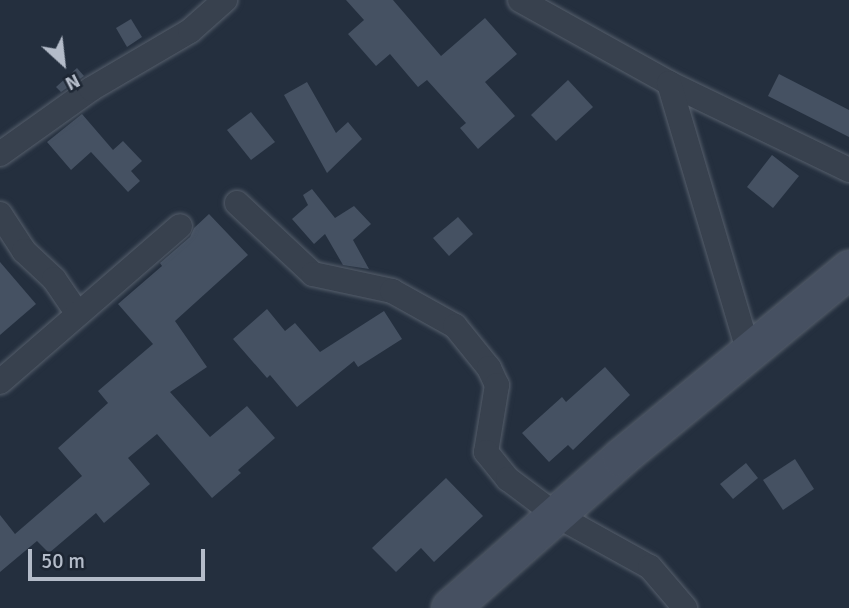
<!DOCTYPE html>
<html>
<head>
<meta charset="utf-8">
<style>
  body { margin:0 }
  #map { position:relative; width:849px; height:608px; overflow:hidden; background:#242f3e; font-family:Signika,sans-serif }
  div>[style] { position:absolute }
  .building>* { inset:0; background:#455162 }
  .roads { filter:drop-shadow(0 0 2px #565f6c) drop-shadow(0 0 2px #565f6c) }
  .minor>* { height:24px; margin:-12px; padding:0 12px; transform-origin:12px; border-radius:12px; background:#38414e }
  .secondary>* { height:37px; margin:-18.5px; padding:0 18.5px; transform-origin:18.5px; border-radius:18.5px; background:#465061 }
  span { translate:-50% -50%; white-space:nowrap; text-align:center; line-height:1.15; -webkit-text-stroke:5px #1d2633; paint-order:stroke }
  .north { position:absolute; left:28px; top:28px; width:70px; height:70px; -webkit-text-stroke:5px #1d2633; paint-order:stroke; rotate:153deg; font-size:19px; font-weight:700; line-height:28px; text-align:center; color:#b4bcc9 }
  .north::after { content:''; display:block; margin:auto; width:24px; height:32px; background:#b4bcc9; clip-path:polygon(50% 0,100% 100%,50% 72%,0 100%) }
  .scale { position:absolute; left:28px; top:549px; width:177px; height:32px; box-sizing:border-box; border:4px solid #b4bcc9; border-top:0; padding-left:9px; font-size:21px; line-height:24px; white-space:nowrap; color:#b4bcc9; -webkit-text-stroke:5px #1d2633; paint-order:stroke }
</style>
</head>
<body>
<div id="map">
  <div class="building">
    <i style="clip-path:polygon(346px 0,393px 0,441px 56px,485px 18px,517px 54px,485px 82px,515px 116px,478px 149px,460px 128px,466px 123px,427px 80px,418px 87px,390px 54px,376px 66px,348px 34px,364px 20px)"></i>
    <i style="clip-path:polygon(131px 19px,142px 37px,127px 47px,116px 28px)"></i>
    <i style="clip-path:polygon(77px 68px,84px 76px,61px 92px,56px 87px)"></i>
    <i style="clip-path:polygon(779px 74px,849px 110px,849px 137px,768px 96px)"></i>
    <i style="clip-path:polygon(568px 80px,593px 107px,556px 141px,531px 115px)"></i>
    <i style="clip-path:polygon(307px 82px,336px 133px,348px 122px,362px 139px,327px 173px,284px 95px)"></i>
    <i style="clip-path:polygon(251px 112px,275px 142px,251px 160px,227px 130px)"></i>
    <i style="clip-path:polygon(82px 114px,113px 150px,123px 141px,142px 161px,131px 171px,140px 181px,128px 192px,91px 152px,71px 170px,47px 142px)"></i>
    <i style="clip-path:polygon(772px 155px,799px 176px,773px 208px,747px 187px)"></i>
    <i style="clip-path:polygon(312px 189px,335px 218px,354px 206px,371px 224px,353px 240px,369px 269px,343px 265px,325px 234px,314px 244px,292px 219px,308px 205px,303px 195px)"></i>
    <i style="clip-path:polygon(209px 214px,248px 255px,175px 321px,207px 367px,170px 392px,210px 437px,247px 406px,275px 438px,238px 470px,241px 473px,212px 498px,157px 434px,128px 458px,150px 484px,104px 523px,96px 513px,49px 553px,37px 541px,0 572px,0 515px,15px 534px,82px 476px,58px 448px,108px 403px,98px 391px,153px 344px,118px 304px,162px 266px,160px 263px,190px 237px,194px 228px)"></i>
    <i style="clip-path:polygon(458px 217px,473px 234px,449px 256px,433px 238px)"></i>
    <i style="clip-path:polygon(0 262px,36px 304px,0 335px)"></i>
    <i style="clip-path:polygon(267px 309px,285px 331px,295px 323px,320px 352px,384px 311px,402px 339px,358px 367px,354px 361px,297px 407px,270px 375px,267px 378px,233px 339px)"></i>
    <i style="clip-path:polygon(605px 367px,630px 395px,573px 450px,568px 445px,549px 462px,522px 433px,562px 397px,566px 402px)"></i>
    <i style="clip-path:polygon(795px 459px,814px 489px,783px 510px,763px 480px)"></i>
    <i style="clip-path:polygon(746px 463px,758px 478px,733px 499px,720px 484px)"></i>
    <i style="clip-path:polygon(446px 478px,483px 516px,434px 562px,421px 548px,396px 572px,372px 548px)"></i>
  </div>
  <div class="roads">
    <div class="minor">
      <i style="left:520px;top:0;width:171px;rotate:29.1deg"></i>
      <i style="left:669px;top:83px;width:200px;rotate:25.8deg"></i>
      <i style="left:669px;top:83px;width:278px;rotate:73.5deg"></i>
      <i style="left:0;top:154px;width:112px;rotate:-35.5deg"></i>
      <i style="left:91px;top:89px;width:115px;rotate:-30.4deg"></i>
      <i style="left:190px;top:31px;width:47px;rotate:-41.5deg"></i>
      <i style="left:237px;top:203px;width:104px;rotate:43.1deg"></i>
      <i style="left:313px;top:274px;width:81px;rotate:12.1deg"></i>
      <i style="left:392px;top:291px;width:72px;rotate:29.1deg"></i>
      <i style="left:455px;top:326px;width:54px;rotate:51deg"></i>
      <i style="left:489px;top:368px;width:19px;rotate:65deg"></i>
      <i style="left:497px;top:385px;width:68px;rotate:99.3deg"></i>
      <i style="left:486px;top:452px;width:35px;rotate:51deg"></i>
      <i style="left:508px;top:479px;width:60px;rotate:36.9deg"></i>
      <i style="left:556px;top:515px;width:107px;rotate:29deg"></i>
      <i style="left:650px;top:567px;width:54px;rotate:49.5deg"></i>
      <i style="left:0;top:214px;width:44px;rotate:57deg"></i>
      <i style="left:24px;top:251px;width:41px;rotate:43deg"></i>
      <i style="left:54px;top:279px;width:42px;rotate:55.6deg"></i>
      <i style="left:0;top:382px;width:238px;rotate:-40.9deg"></i>
    </div>
    <div class="secondary">
      <i style="left:450px;top:608px;width:228px;rotate:-41.4deg"></i>
      <i style="left:621px;top:457px;width:296px;rotate:-39.5deg"></i>
    </div>
  </div>
  <div class="north">N</div>
  <div class="scale">50 m</div>
</div>
</body>
</html>
